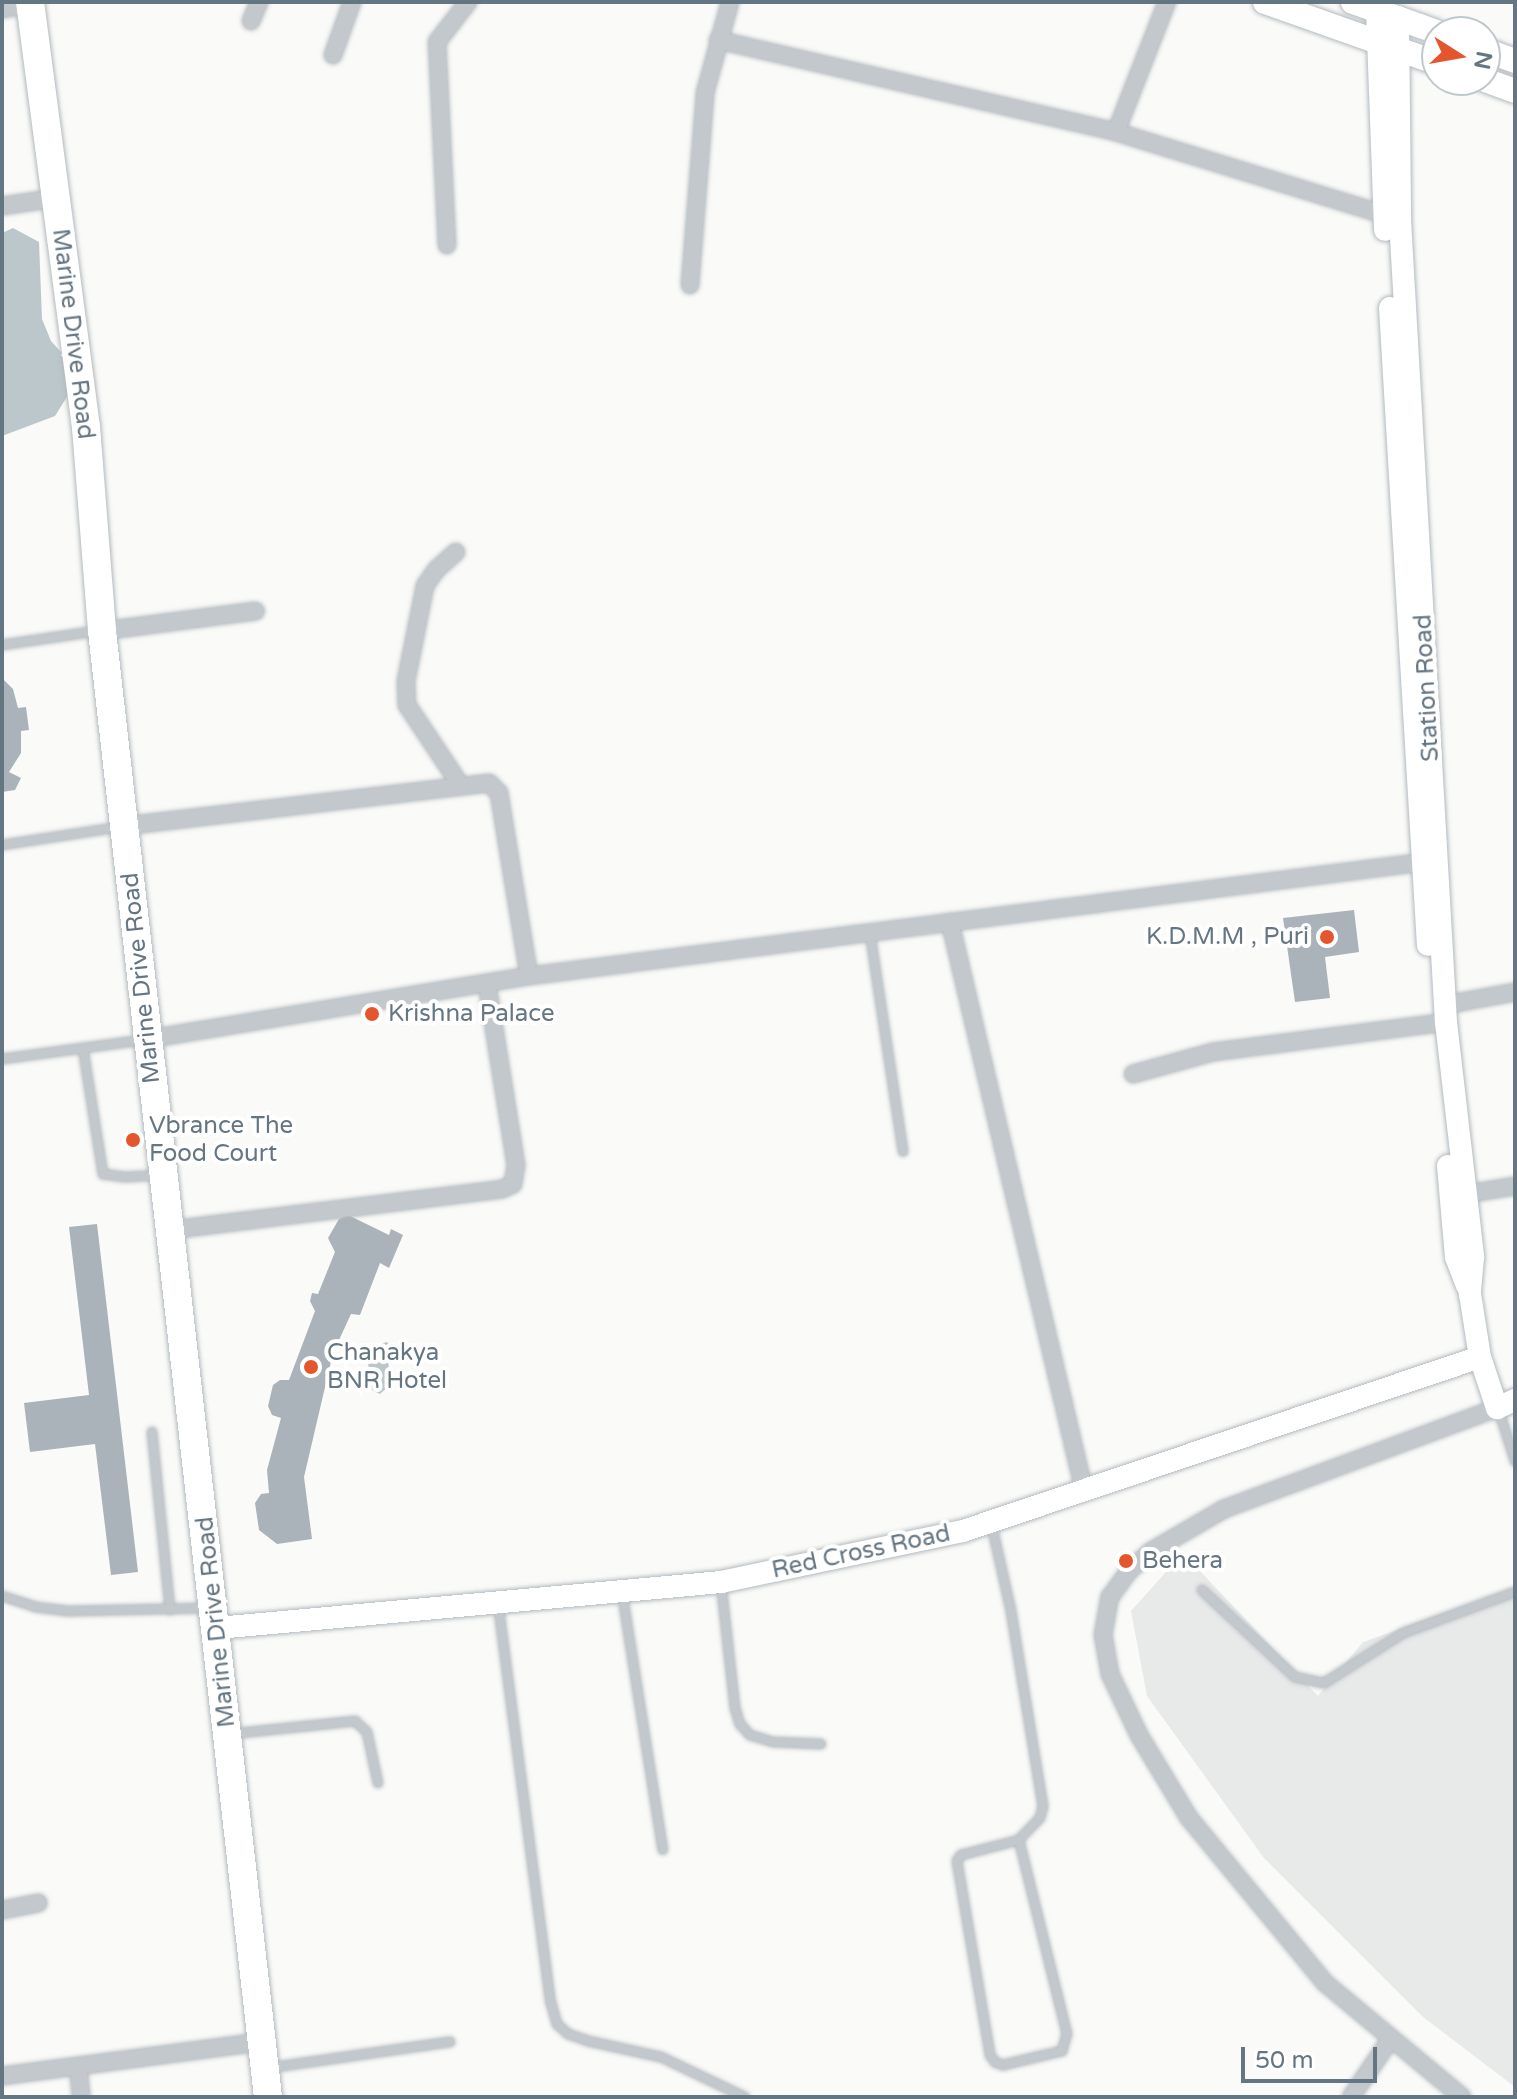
<!DOCTYPE html>
<html>
<head>
<meta charset="utf-8">
<style>
  body { margin:0 }
  #map { position:relative; width:1517px; height:2099px; overflow:hidden; background:#fafaf8; font-family:"Varela Round",sans-serif }
  div>[style] { position:absolute }
  .built>* { inset:0; background:#e8e9e9 }
  .water>* { inset:0; background:#bbc7cb }
  .building>* { inset:0; background:#aab3b9 }
  .roads { filter:drop-shadow(0 0 2px #b3babf) drop-shadow(0 0 2px #b3babf) }
  .lane>* { height:8px; margin:-4px; padding:0 4px; transform-origin:4px; border-radius:4px; background:#c3c8cc }
  .street>* { height:16px; margin:-8px; padding:0 8px; transform-origin:8px; border-radius:8px; background:#c3c8cc }
  .secondary>* { height:22px; margin:-11px; padding:0 11px; transform-origin:11px; border-radius:11px; background:#fff }
  .primary>* { height:24px; margin:-12px; padding:0 12px; transform-origin:12px; border-radius:12px; background:#fff }
  .highway>* { height:28px; margin:-14px; padding:0 14px; transform-origin:14px; border-radius:14px; background:#fff }
  .dots>* { width:22px; height:22px; translate:-50% -50%; box-sizing:border-box; border:4px solid #fff; border-radius:50% }
  span { translate:-50% -50%; white-space:nowrap; text-align:center; line-height:1.15; -webkit-text-stroke:8px #fff; paint-order:stroke }
  .street-label { font-size:24px; color:#657683 }
  .poi-label { font-size:24px; color:#657683 }
  .right { translate:-100% -50%; text-align:right }
  .left { translate:0 -50%; text-align:left }
  .frame { position:absolute; inset:0; border:4px solid #657683; pointer-events:none }
  .north { position:absolute; left:1421px; top:16px; width:80px; height:80px; box-sizing:border-box; background:#fff; border:2px solid #c1c8cd; border-radius:50%; rotate:101deg; font-size:22px; font-weight:700; line-height:32px; text-align:center; color:#657683 }
  .north::after { content:''; display:block; margin:auto; width:28px; height:36px; background:#e4572e; clip-path:polygon(50% 0,100% 100%,50% 72%,0 100%) }
  .scale { position:absolute; left:1241px; top:2047px; width:136px; height:36px; box-sizing:border-box; border:4px solid #657683; border-top:0; padding-left:10px; font-size:24px; line-height:28px; white-space:nowrap; color:#657683; -webkit-text-stroke:6px #fff; paint-order:stroke }
</style>
</head>
<body>
<div id="map">
  <div class="built">
    <i style="clip-path:polygon(1183px 1553px,1318px 1696px,1363px 1642px,1515px 1588px,1515px 2087px,1423px 2017px,1264px 1858px,1147px 1696px,1131px 1611px)"></i>
  </div>
  <div class="water">
    <i style="clip-path:polygon(13px 228px,39px 242px,42px 319px,51px 341px,70px 362px,70px 392px,55px 416px,2px 436px,2px 233px)"></i>
    <i style="clip-path:polygon(387px 1342px,395px 1353px,388px 1358px,390px 1385px,380px 1394px,372px 1390px,367px 1356px,373px 1353px,377px 1345px)"></i>
  </div>
  <div class="building">
    <i style="clip-path:polygon(2px 678px,13px 689px,18px 708px,26px 707px,29px 730px,21px 731px,21px 753px,9px 772px,21px 778px,15px 790px,2px 792px)"></i>
    <i style="clip-path:polygon(1354px 910px,1359px 952px,1325px 957px,1330px 998px,1295px 1002px,1283px 918px)"></i>
    <i style="clip-path:polygon(348px 1215px,389px 1235px,391px 1229px,403px 1235px,389px 1268px,380px 1263px,360px 1315px,351px 1314px,333px 1353px,304px 1477px,312px 1539px,277px 1544px,259px 1530px,255px 1503px,261px 1494px,269px 1493px,267px 1470px,281px 1418px,272px 1415px,268px 1406px,273px 1385px,280px 1380px,289px 1380px,315px 1311px,310px 1301px,312px 1293px,318px 1294px,335px 1252px,328px 1238px,339px 1219px)"></i>
    <i style="clip-path:polygon(97px 1224px,138px 1572px,111px 1575px,95px 1444px,30px 1452px,24px 1403px,89px 1395px,69px 1227px)"></i>
  </div>
  <div class="roads">
    <div class="lane">
      <i style="left:2px;top:645px;width:96px;rotate:-8.4deg"></i>
      <i style="left:2px;top:845px;width:119px;rotate:-8.7deg"></i>
      <i style="left:870px;top:933px;width:221px;rotate:81.4deg"></i>
      <i style="left:83px;top:1048px;width:128px;rotate:81deg"></i>
      <i style="left:103px;top:1174px;width:22px;rotate:8deg"></i>
      <i style="left:125px;top:1177px;width:33px;rotate:-3deg"></i>
      <i style="left:2px;top:1059px;width:142px;rotate:-7.7deg"></i>
      <i style="left:1498px;top:1408px;width:56px;rotate:72.2deg"></i>
      <i style="left:152px;top:1432px;width:179px;rotate:84.2deg"></i>
      <i style="left:991px;top:1522px;width:91px;rotate:77.3deg"></i>
      <i style="left:1011px;top:1611px;width:198px;rotate:80.7deg"></i>
      <i style="left:1043px;top:1806px;width:12px;rotate:104deg"></i>
      <i style="left:1040px;top:1818px;width:30px;rotate:134deg"></i>
      <i style="left:1019px;top:1840px;width:60px;rotate:165.5deg"></i>
      <i style="left:961px;top:1855px;width:7px;rotate:124deg"></i>
      <i style="left:957px;top:1861px;width:197px;rotate:80.3deg"></i>
      <i style="left:990px;top:2055px;width:9px;rotate:54deg"></i>
      <i style="left:995px;top:2062px;width:9px;rotate:21deg"></i>
      <i style="left:1003px;top:2065px;width:61px;rotate:-13.3deg"></i>
      <i style="left:1062px;top:2051px;width:18px;rotate:-74deg"></i>
      <i style="left:1067px;top:2034px;width:200px;rotate:-103.9deg"></i>
      <i style="left:721px;top:1583px;width:126px;rotate:83.6deg"></i>
      <i style="left:735px;top:1708px;width:17px;rotate:73deg"></i>
      <i style="left:740px;top:1724px;width:15px;rotate:48deg"></i>
      <i style="left:750px;top:1735px;width:24px;rotate:17deg"></i>
      <i style="left:773px;top:1742px;width:48px;rotate:2.4deg"></i>
      <i style="left:1202px;top:1590px;width:127px;rotate:43.1deg"></i>
      <i style="left:1295px;top:1677px;width:30px;rotate:12deg"></i>
      <i style="left:1324px;top:1683px;width:93px;rotate:-32.3deg"></i>
      <i style="left:1403px;top:1633px;width:119px;rotate:-20.1deg"></i>
      <i style="left:622px;top:1592px;width:261px;rotate:81deg"></i>
      <i style="left:2px;top:1596px;width:35px;rotate:18deg"></i>
      <i style="left:35px;top:1607px;width:35px;rotate:7deg"></i>
      <i style="left:70px;top:1611px;width:140px;rotate:-1.2deg"></i>
      <i style="left:498px;top:1603px;width:403px;rotate:82.5deg"></i>
      <i style="left:551px;top:2003px;width:22px;rotate:74deg"></i>
      <i style="left:557px;top:2024px;width:15px;rotate:42deg"></i>
      <i style="left:568px;top:2034px;width:21px;rotate:19deg"></i>
      <i style="left:588px;top:2041px;width:75px;rotate:12.4deg"></i>
      <i style="left:661px;top:2057px;width:93px;rotate:25.5deg"></i>
      <i style="left:230px;top:1734px;width:126px;rotate:-5.9deg"></i>
      <i style="left:355px;top:1721px;width:16px;rotate:43deg"></i>
      <i style="left:367px;top:1732px;width:52px;rotate:77.8deg"></i>
      <i style="left:269px;top:2068px;width:183px;rotate:-8.2deg"></i>
    </div>
    <div class="street">
      <i style="left:2px;top:9px;width:29px;rotate:-10deg"></i>
      <i style="left:251px;top:21px;width:21px;rotate:-67deg"></i>
      <i style="left:718px;top:40px;width:408px;rotate:13deg"></i>
      <i style="left:1116px;top:132px;width:282px;rotate:17.1deg"></i>
      <i style="left:333px;top:55px;width:56px;rotate:-70.3deg"></i>
      <i style="left:1116px;top:132px;width:140px;rotate:-68.6deg"></i>
      <i style="left:2px;top:206px;width:55px;rotate:-8.4deg"></i>
      <i style="left:447px;top:245px;width:203px;rotate:-92.8deg"></i>
      <i style="left:437px;top:42px;width:51px;rotate:-52.2deg"></i>
      <i style="left:690px;top:285px;width:193px;rotate:-85.5deg"></i>
      <i style="left:705px;top:93px;width:94px;rotate:-74.6deg"></i>
      <i style="left:456px;top:552px;width:27px;rotate:138deg"></i>
      <i style="left:436px;top:570px;width:19px;rotate:125deg"></i>
      <i style="left:425px;top:586px;width:97px;rotate:101.3deg"></i>
      <i style="left:406px;top:681px;width:24px;rotate:88deg"></i>
      <i style="left:407px;top:705px;width:97px;rotate:56.3deg"></i>
      <i style="left:102px;top:631px;width:155px;rotate:-7.4deg"></i>
      <i style="left:124px;top:826px;width:368px;rotate:-6.7deg"></i>
      <i style="left:489px;top:783px;width:14px;rotate:45deg"></i>
      <i style="left:499px;top:793px;width:185px;rotate:80.7deg"></i>
      <i style="left:950px;top:922px;width:584px;rotate:76.73deg"></i>
      <i style="left:1445px;top:1005px;width:71px;rotate:-10.5deg"></i>
      <i style="left:148px;top:1039px;width:386px;rotate:-9.4deg"></i>
      <i style="left:529px;top:976px;width:910px;rotate:-7.26deg"></i>
      <i style="left:1133px;top:1074px;width:83px;rotate:-15.4deg"></i>
      <i style="left:1213px;top:1052px;width:235px;rotate:-7.3deg"></i>
      <i style="left:1466px;top:1194px;width:50px;rotate:-9.3deg"></i>
      <i style="left:170px;top:1230px;width:335px;rotate:-7deg"></i>
      <i style="left:502px;top:1189px;width:12px;rotate:-24deg"></i>
      <i style="left:513px;top:1184px;width:19px;rotate:-81deg"></i>
      <i style="left:516px;top:1165px;width:184px;rotate:-99.1deg"></i>
      <i style="left:2px;top:1910px;width:37px;rotate:-11deg"></i>
      <i style="left:78px;top:2066px;width:31px;rotate:84deg"></i>
      <i style="left:2px;top:2076px;width:262px;rotate:-7.5deg"></i>
      <i style="left:1351px;top:2097px;width:69px;rotate:-55.6deg"></i>
      <i style="left:1462px;top:2097px;width:178px;rotate:-140.2deg"></i>
      <i style="left:1325px;top:1983px;width:214px;rotate:-129.5deg"></i>
      <i style="left:1189px;top:1818px;width:97px;rotate:-121.1deg"></i>
      <i style="left:1139px;top:1735px;width:68px;rotate:-115.4deg"></i>
      <i style="left:1110px;top:1674px;width:40px;rotate:-100deg"></i>
      <i style="left:1103px;top:1635px;width:39px;rotate:-80deg"></i>
      <i style="left:1110px;top:1597px;width:32px;rotate:-54deg"></i>
      <i style="left:1129px;top:1571px;width:28px;rotate:-42deg"></i>
      <i style="left:1150px;top:1552px;width:86px;rotate:-30.2deg"></i>
      <i style="left:1224px;top:1509px;width:291px;rotate:-20.3deg"></i>
    </div>
    <div class="secondary">
      <i style="left:1377px;top:10px;width:220px;rotate:87.9deg"></i>
      <i style="left:1398px;top:17px;width:203px;rotate:89.4deg"></i>
      <i style="left:1400px;top:220px;width:803px;rotate:86.72deg"></i>
      <i style="left:1446px;top:1022px;width:237px;rotate:83.4deg"></i>
      <i style="left:1473px;top:1257px;width:37px;rotate:95deg"></i>
      <i style="left:1470px;top:1294px;width:64px;rotate:81deg"></i>
      <i style="left:1480px;top:1357px;width:54px;rotate:71.6deg"></i>
      <i style="left:1497px;top:1408px;width:20px;rotate:-24deg"></i>
      <i style="left:1390px;top:308px;width:638px;rotate:86.59deg"></i>
      <i style="left:1448px;top:1166px;width:91px;rotate:85deg"></i>
      <i style="left:1456px;top:1257px;width:31px;rotate:69deg"></i>
      <i style="left:217px;top:1628px;width:506px;rotate:-5.21deg"></i>
      <i style="left:721px;top:1582px;width:247px;rotate:-11.9deg"></i>
      <i style="left:963px;top:1531px;width:545px;rotate:-18.6deg"></i>
    </div>
    <div class="primary">
      <i style="left:1265px;top:2px;width:182px;rotate:19.5deg"></i>
      <i style="left:1353px;top:2px;width:89px;rotate:19.7deg"></i>
      <i style="left:1485px;top:50px;width:32px;rotate:20deg"></i>
      <i style="left:1485px;top:80px;width:32px;rotate:20deg"></i>
    </div>
    <div class="highway">
      <i style="left:30px;top:2px;width:429px;rotate:82.5deg"></i>
      <i style="left:86px;top:427px;width:205px;rotate:85.5deg"></i>
      <i style="left:102px;top:631px;width:1475px;rotate:83.54deg"></i>
    </div>
  </div>
  <div class="dots">
    <i style="left:1327px;top:937px;background:#e4572e"></i>
    <i style="left:372px;top:1014px;background:#e4572e"></i>
    <i style="left:133px;top:1140px;background:#e4572e"></i>
    <i style="left:311px;top:1367px;background:#e4572e"></i>
    <i style="left:1126px;top:1561px;background:#e4572e"></i>
  </div>
  <div class="street-label">
    <span style="left:73px;top:334px;rotate:83deg">Marine Drive Road</span>
    <span style="left:1427px;top:688px;rotate:-93deg">Station Road</span>
    <span style="left:141px;top:978px;rotate:-96deg">Marine Drive Road</span>
    <span style="left:861px;top:1552px;rotate:-12deg">Red Cross Road</span>
    <span style="left:216px;top:1622px;rotate:-96deg">Marine Drive Road</span>
  </div>
  <div class="poi-label">
    <span class="right" style="left:1309px;top:937px">K.D.M.M , Puri</span>
    <span class="left" style="left:388px;top:1014px">Krishna Palace</span>
    <span class="left" style="left:149px;top:1140px">Vbrance The<br>Food Court</span>
    <span class="left" style="left:327px;top:1367px">Chanakya<br>BNR Hotel</span>
    <span class="left" style="left:1142px;top:1561px">Behera</span>
  </div>
  <div class="frame"></div>
  <div class="north">N</div>
  <div class="scale">50 m</div>
</div>
</body>
</html>
